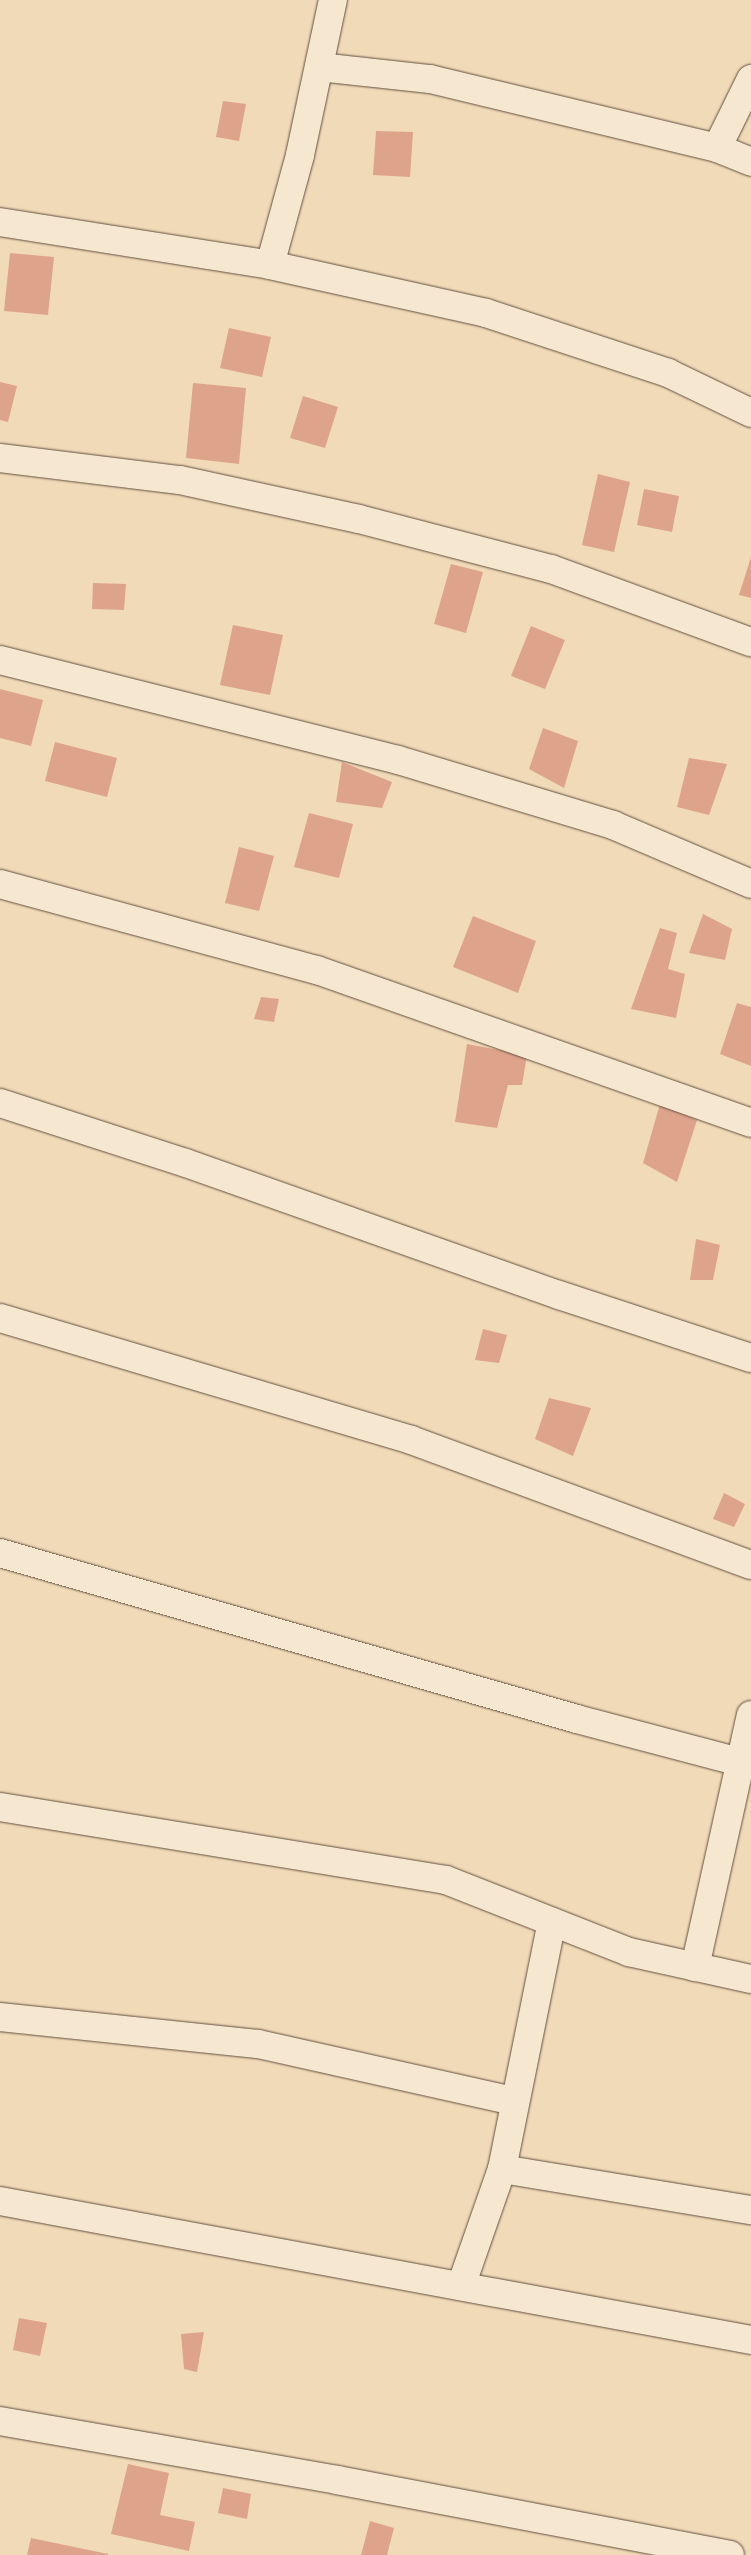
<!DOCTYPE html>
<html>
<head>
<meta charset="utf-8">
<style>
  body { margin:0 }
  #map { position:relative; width:751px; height:2555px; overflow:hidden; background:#f1dab8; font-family:"Sorts Mill Goudy",serif }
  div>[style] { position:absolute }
  .building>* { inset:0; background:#dea48b }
  .roads { filter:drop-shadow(0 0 1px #62503f) drop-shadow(0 0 1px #62503f) }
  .street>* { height:28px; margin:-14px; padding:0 14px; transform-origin:14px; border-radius:14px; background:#f6e7d1 }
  span { translate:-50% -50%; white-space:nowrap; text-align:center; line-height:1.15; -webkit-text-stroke:4px #f6e7d1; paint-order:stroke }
</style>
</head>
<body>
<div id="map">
  <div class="building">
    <i style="clip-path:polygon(223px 101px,246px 104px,239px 141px,216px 137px)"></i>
    <i style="clip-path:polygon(376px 131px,413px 132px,410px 177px,373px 175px)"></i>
    <i style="clip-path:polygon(10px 253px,54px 257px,48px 315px,4px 311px)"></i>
    <i style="clip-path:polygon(229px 328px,271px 337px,262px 377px,220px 368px)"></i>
    <i style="clip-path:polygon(0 382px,17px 386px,8px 422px,0 420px)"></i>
    <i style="clip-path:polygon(193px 383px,246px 388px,239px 464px,186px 458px)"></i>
    <i style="clip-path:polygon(303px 396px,338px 407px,325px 448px,290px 438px)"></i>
    <i style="clip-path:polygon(598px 474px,630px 482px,614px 552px,582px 545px)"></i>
    <i style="clip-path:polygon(644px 489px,679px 496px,672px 532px,637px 525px)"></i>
    <i style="clip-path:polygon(751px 557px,751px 598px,739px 595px)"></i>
    <i style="clip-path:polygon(451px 564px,483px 572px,466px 633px,434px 624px)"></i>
    <i style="clip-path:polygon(93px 583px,126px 584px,124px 610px,92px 609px)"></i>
    <i style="clip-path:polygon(233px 625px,283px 635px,270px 695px,220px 685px)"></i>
    <i style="clip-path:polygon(531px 626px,565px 640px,545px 689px,511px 676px)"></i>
    <i style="clip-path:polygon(0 689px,43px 700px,31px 746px,0 738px)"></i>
    <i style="clip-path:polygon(543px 728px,578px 741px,564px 788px,529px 769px)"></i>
    <i style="clip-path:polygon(55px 742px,117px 758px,107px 797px,45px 781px)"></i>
    <i style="clip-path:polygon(689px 758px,727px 764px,709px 815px,677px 807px)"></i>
    <i style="clip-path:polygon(342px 762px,392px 782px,382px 808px,336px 802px)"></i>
    <i style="clip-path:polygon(309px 813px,353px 824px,339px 878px,294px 867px)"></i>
    <i style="clip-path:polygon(239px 847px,274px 856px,259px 911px,225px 903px)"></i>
    <i style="clip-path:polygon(703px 914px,732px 929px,725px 960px,689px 953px)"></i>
    <i style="clip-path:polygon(473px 916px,536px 941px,518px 993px,453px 967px)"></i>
    <i style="clip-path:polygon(660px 928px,677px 933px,668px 969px,685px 974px,676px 1018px,631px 1009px)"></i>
    <i style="clip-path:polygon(261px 997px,279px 999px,274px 1022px,254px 1019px)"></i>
    <i style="clip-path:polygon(737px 1003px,751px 1007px,751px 1066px,720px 1054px)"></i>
    <i style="clip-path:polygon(467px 1044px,527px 1055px,522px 1085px,508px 1085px,497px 1128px,455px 1122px)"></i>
    <i style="clip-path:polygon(660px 1104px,697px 1120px,677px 1182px,643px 1163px)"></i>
    <i style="clip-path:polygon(696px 1239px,720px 1245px,713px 1280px,690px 1280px)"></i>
    <i style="clip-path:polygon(483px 1329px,507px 1335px,499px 1363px,475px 1360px)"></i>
    <i style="clip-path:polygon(549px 1398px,591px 1408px,573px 1456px,535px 1439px)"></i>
    <i style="clip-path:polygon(724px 1493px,745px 1504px,734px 1527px,713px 1519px)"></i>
    <i style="clip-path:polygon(19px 2318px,47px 2323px,40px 2356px,13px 2350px)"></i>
    <i style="clip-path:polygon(204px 2332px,197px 2372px,184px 2369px,181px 2334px)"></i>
    <i style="clip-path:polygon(128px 2464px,169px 2473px,160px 2515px,195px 2522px,189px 2551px,111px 2534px)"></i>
    <i style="clip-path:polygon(223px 2488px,251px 2494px,247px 2519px,218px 2513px)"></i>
    <i style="clip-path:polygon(370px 2521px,394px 2528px,387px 2555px,361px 2555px)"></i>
    <i style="clip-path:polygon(31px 2538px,108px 2554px,108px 2555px,27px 2555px)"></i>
  </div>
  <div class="roads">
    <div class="street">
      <i style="left:319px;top:67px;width:112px;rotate:6.2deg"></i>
      <i style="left:430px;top:79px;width:295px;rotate:13.5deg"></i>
      <i style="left:717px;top:148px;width:37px;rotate:22deg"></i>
      <i style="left:717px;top:148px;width:77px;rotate:-63.8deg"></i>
      <i style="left:0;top:222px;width:273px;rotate:9deg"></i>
      <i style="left:270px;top:265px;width:221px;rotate:12.5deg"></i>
      <i style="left:486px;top:313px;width:192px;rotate:18.2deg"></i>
      <i style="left:668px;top:373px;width:92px;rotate:25.7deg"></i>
      <i style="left:270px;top:265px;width:114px;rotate:-74.7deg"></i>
      <i style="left:300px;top:155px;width:158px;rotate:-78deg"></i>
      <i style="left:0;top:458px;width:181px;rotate:7deg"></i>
      <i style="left:180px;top:480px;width:183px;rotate:12.3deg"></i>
      <i style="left:359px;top:519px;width:198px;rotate:14.6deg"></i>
      <i style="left:551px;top:569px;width:213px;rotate:20.1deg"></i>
      <i style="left:0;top:660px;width:410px;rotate:14.1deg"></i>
      <i style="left:398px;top:760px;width:225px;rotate:16.8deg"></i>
      <i style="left:613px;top:825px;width:150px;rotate:23.1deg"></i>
      <i style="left:0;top:884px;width:328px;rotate:15.2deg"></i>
      <i style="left:317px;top:970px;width:460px;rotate:19.4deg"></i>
      <i style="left:0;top:1103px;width:195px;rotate:17.9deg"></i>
      <i style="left:186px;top:1163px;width:396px;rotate:19.5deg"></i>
      <i style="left:559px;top:1295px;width:202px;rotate:18.2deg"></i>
      <i style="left:0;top:1318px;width:429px;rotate:16.5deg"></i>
      <i style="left:411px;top:1440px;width:362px;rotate:20.2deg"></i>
      <i style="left:0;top:1553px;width:600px;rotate:16.05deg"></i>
      <i style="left:577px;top:1719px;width:180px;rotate:14.8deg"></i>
      <i style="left:0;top:1807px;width:452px;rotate:9.3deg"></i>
      <i style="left:446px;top:1880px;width:197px;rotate:21.5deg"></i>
      <i style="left:629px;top:1952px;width:125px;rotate:12.5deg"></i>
      <i style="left:695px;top:1967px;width:258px;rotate:-77.5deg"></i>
      <i style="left:0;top:2017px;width:259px;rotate:6deg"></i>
      <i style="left:258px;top:2044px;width:262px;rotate:12.6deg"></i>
      <i style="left:502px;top:2169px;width:252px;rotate:9.4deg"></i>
      <i style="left:0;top:2201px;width:764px;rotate:10.49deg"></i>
      <i style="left:461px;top:2286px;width:124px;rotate:-70.7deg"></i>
      <i style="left:502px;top:2169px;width:252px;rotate:-78.6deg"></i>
      <i style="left:0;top:2421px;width:342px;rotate:9.9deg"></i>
      <i style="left:337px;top:2480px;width:400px;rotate:10.8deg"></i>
    </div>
  </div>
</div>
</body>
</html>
